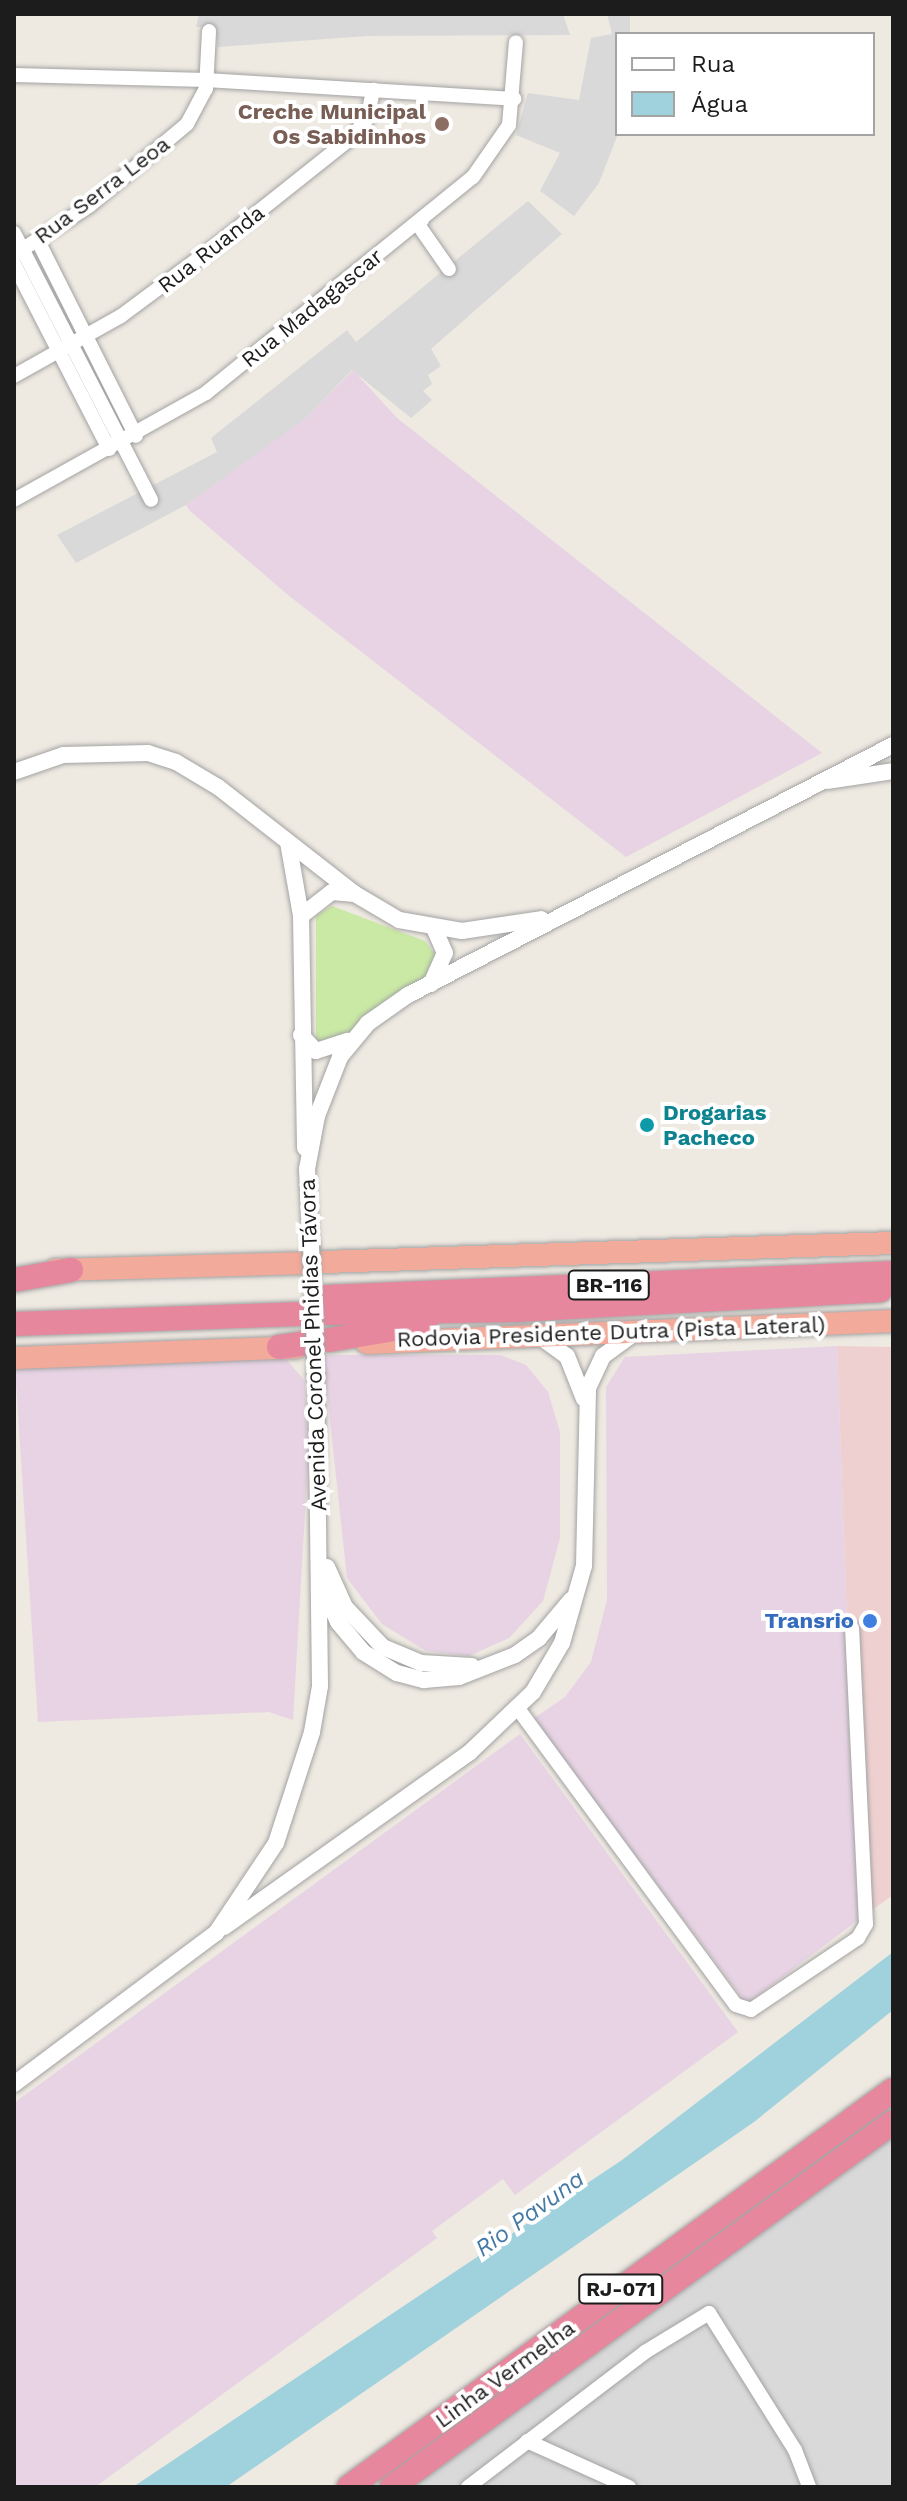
<!DOCTYPE html>
<html>
<head>
<meta charset="utf-8">
<style>
  body { margin:0 }
  #map { position:relative; width:907px; height:2501px; overflow:hidden; background:#eee9e1; font-family:"Work Sans",sans-serif }
  div>[style] { position:absolute }
  .residential>* { inset:0; background:#dad9d9 }
  .commercial>* { inset:0; background:#efd0d0 }
  .industrial>* { inset:0; background:#e7d3e4 }
  .grass>* { inset:0; background:#cae9a5 }
  .water>* { inset:0; background:#a0d2dd }
  .roads { filter:drop-shadow(0 0 2px #a3a3a3) drop-shadow(0 0 2px #a3a3a3) }
  .minor>* { height:14px; margin:-7px; padding:0 7px; transform-origin:7px; border-radius:7px; background:#fff }
  .tertiary>* { height:16px; margin:-8px; padding:0 8px; transform-origin:8px; border-radius:8px; background:#fff }
  .trunk>* { height:22px; margin:-11px; padding:0 11px; transform-origin:11px; border-radius:11px; background:#f2aa9a }
  .motorway>* { height:24px; margin:-12px; padding:0 12px; transform-origin:12px; border-radius:12px; background:#e7879d }
  .bridges { filter:drop-shadow(0 0 2px #a3a3a3) drop-shadow(0 0 2px #a3a3a3) }
  .tertiary-bridge>* { height:16px; margin:-8px; padding:0 8px; transform-origin:8px; border-radius:8px; background:#fff }
  .dots>* { width:22px; height:22px; translate:-50% -50%; box-sizing:border-box; border:4px solid #fff; border-radius:50% }
  span { translate:-50% -50%; white-space:nowrap; text-align:center; line-height:1.15; -webkit-text-stroke:8px #fff; paint-order:stroke }
  .shield-label span { padding:2px 6px; background:#fff; border:2px solid; border-radius:6px; -webkit-text-stroke-width:0 }
  .shield-label { font-size:20px; color:#1c1c1c; font-weight:700 }
  .education-label { font-size:22px; color:#785e54; font-weight:700 }
  .right { translate:-100% -50%; text-align:right }
  .street-label { font-size:22px; color:#1c1c1c }
  .culture-label { font-size:22px; color:#0d838f; font-weight:700 }
  .left { translate:0 -50%; text-align:left }
  .shop-label { font-size:22px; color:#366cbe; font-weight:700 }
  .water-label { font-size:24px; color:#4579a4; font-style:italic }
  .frame { position:absolute; inset:0; border:16px solid #1c1c1c; pointer-events:none }
  .legend { position:absolute; left:615px; top:32px; width:260px; height:104px; box-sizing:border-box; background:#fff; border:2px solid #a4a4a4; margin:0; padding:10px 14px; list-style:none; font-size:24px; color:#1c1c1c }
  .legend li { display:flex; align-items:center; gap:16px; height:40px }
  .legend b { width:40px; border:2px solid #a4a4a4 }
</style>
</head>
<body>
<div id="map">
  <div class="residential">
    <i style="clip-path:polygon(199px 14px,563px 14px,570px 35px,367px 36px,218px 47px,216px 27px,196px 27px)"></i>
    <i style="clip-path:polygon(607px 14px,630px 14px,630px 34px,617px 34px,618px 134px,599px 183px,574px 216px,540px 191px,560px 153px,516px 135px,528px 93px,579px 100px,591px 38px,612px 34px)"></i>
    <i style="clip-path:polygon(528px 201px,562px 234px,431px 349px,441px 366px,428px 375px,432px 384px,423px 391px,432px 400px,411px 418px,352px 370px,306px 418px,256px 457px,186px 505px,76px 563px,57px 535px,217px 452px,211px 438px,347px 330px,356px 342px)"></i>
    <i style="clip-path:polygon(893px 2130px,893px 2487px,402px 2487px)"></i>
  </div>
  <div class="commercial">
    <i style="clip-path:polygon(837px 1346px,893px 1347px,893px 1895px,858px 1920px)"></i>
  </div>
  <div class="industrial">
    <i style="clip-path:polygon(353px 370px,397px 418px,822px 753px,626px 857px,288px 595px,190px 511px,186px 505px,306px 418px)"></i>
    <i style="clip-path:polygon(837px 1346px,858px 1920px,747px 2004px,533px 1719px,565px 1697px,591px 1662px,607px 1600px,606px 1387px,625px 1357px)"></i>
    <i style="clip-path:polygon(323px 1355px,500px 1355px,526px 1365px,548px 1392px,560px 1432px,560px 1538px,543px 1601px,509px 1638px,469px 1656px,426px 1651px,382px 1624px,347px 1578px)"></i>
    <i style="clip-path:polygon(284px 1357px,305px 1381px,308px 1460px,293px 1720px,269px 1712px,38px 1722px,15px 1367px)"></i>
    <i style="clip-path:polygon(520px 1734px,738px 2032px,515px 2195px,503px 2179px,432px 2231px,437px 2238px,95px 2487px,14px 2487px,14px 2103px)"></i>
  </div>
  <div class="grass">
    <i style="clip-path:polygon(332px 906px,425px 941px,440px 961px,439px 967px,330px 1048px,316px 1042px,316px 916px)"></i>
  </div>
  <div class="water">
    <i style="clip-path:polygon(893px 1952px,893px 2010px,754px 2122px,226px 2487px,133px 2487px,622px 2160px)"></i>
  </div>
  <div class="roads">
    <div class="minor">
      <i style="left:14px;top:75px;width:192px;rotate:1.5deg"></i>
      <i style="left:206px;top:80px;width:309px;rotate:3.5deg"></i>
      <i style="left:422px;top:220px;width:6px;rotate:149deg"></i>
      <i style="left:417px;top:223px;width:56px;rotate:55.2deg"></i>
      <i style="left:14px;top:233px;width:300px;rotate:62.8deg"></i>
      <i style="left:38px;top:241px;width:218px;rotate:63.3deg"></i>
      <i style="left:14px;top:255px;width:90px;rotate:-33.2deg"></i>
      <i style="left:89px;top:206px;width:128px;rotate:-39.9deg"></i>
      <i style="left:187px;top:124px;width:40px;rotate:-62deg"></i>
      <i style="left:206px;top:89px;width:58px;rotate:-87deg"></i>
      <i style="left:14px;top:264px;width:208px;rotate:62.8deg"></i>
      <i style="left:14px;top:376px;width:123px;rotate:-29.3deg"></i>
      <i style="left:121px;top:316px;width:116px;rotate:-36.6deg"></i>
      <i style="left:214px;top:247px;width:175px;rotate:-38.5deg"></i>
      <i style="left:351px;top:138px;width:25px;rotate:-50deg"></i>
      <i style="left:367px;top:119px;width:30px;rotate:-78deg"></i>
      <i style="left:14px;top:500px;width:220px;rotate:-29.1deg"></i>
      <i style="left:206px;top:393px;width:343px;rotate:-39deg"></i>
      <i style="left:473px;top:177px;width:63px;rotate:-55.3deg"></i>
      <i style="left:509px;top:125px;width:83px;rotate:-85.2deg"></i>
      <i style="left:519px;top:1710px;width:366px;rotate:53.7deg"></i>
      <i style="left:736px;top:2005px;width:16px;rotate:18deg"></i>
      <i style="left:751px;top:2010px;width:129px;rotate:-33.9deg"></i>
      <i style="left:858px;top:1938px;width:16px;rotate:-60deg"></i>
      <i style="left:866px;top:1924px;width:296px;rotate:-92.7deg"></i>
      <i style="left:527px;top:2441px;width:112px;rotate:24.3deg"></i>
      <i style="left:468px;top:2487px;width:223px;rotate:-37.3deg"></i>
      <i style="left:645px;top:2352px;width:75px;rotate:-31.4deg"></i>
      <i style="left:709px;top:2313px;width:162px;rotate:57.9deg"></i>
      <i style="left:795px;top:2450px;width:40px;rotate:69deg"></i>
    </div>
    <div class="tertiary">
      <i style="left:14px;top:772px;width:52px;rotate:-19.1deg"></i>
      <i style="left:63px;top:755px;width:85px;rotate:-1.3deg"></i>
      <i style="left:148px;top:753px;width:29px;rotate:18deg"></i>
      <i style="left:176px;top:762px;width:49px;rotate:30.8deg"></i>
      <i style="left:218px;top:787px;width:174px;rotate:38deg"></i>
      <i style="left:355px;top:894px;width:51px;rotate:30.6deg"></i>
      <i style="left:399px;top:920px;width:64px;rotate:9.9deg"></i>
      <i style="left:462px;top:931px;width:80px;rotate:-8.6deg"></i>
      <i style="left:828px;top:781px;width:66px;rotate:-8.7deg"></i>
      <i style="left:288px;top:842px;width:75px;rotate:80deg"></i>
      <i style="left:301px;top:916px;width:232px;rotate:89deg"></i>
      <i style="left:301px;top:916px;width:39px;rotate:-38deg"></i>
      <i style="left:332px;top:892px;width:23px;rotate:5deg"></i>
      <i style="left:431px;top:984px;width:34px;rotate:-66deg"></i>
      <i style="left:445px;top:953px;width:27px;rotate:-114deg"></i>
      <i style="left:301px;top:1035px;width:22px;rotate:47deg"></i>
      <i style="left:316px;top:1051px;width:33px;rotate:-18deg"></i>
      <i style="left:311px;top:1246px;width:77px;rotate:-93deg"></i>
      <i style="left:307px;top:1169px;width:54px;rotate:-79.3deg"></i>
      <i style="left:317px;top:1116px;width:63px;rotate:-68.7deg"></i>
      <i style="left:340px;top:1057px;width:44px;rotate:-50.5deg"></i>
      <i style="left:368px;top:1023px;width:49px;rotate:-35deg"></i>
      <i style="left:408px;top:995px;width:546px;rotate:-27.27deg"></i>
      <i style="left:539px;top:1336px;width:34px;rotate:36deg"></i>
      <i style="left:567px;top:1356px;width:46px;rotate:68.4deg"></i>
      <i style="left:327px;top:1567px;width:44px;rotate:65.8deg"></i>
      <i style="left:345px;top:1607px;width:55px;rotate:46.5deg"></i>
      <i style="left:383px;top:1647px;width:41px;rotate:22.8deg"></i>
      <i style="left:421px;top:1663px;width:51px;rotate:3.4deg"></i>
      <i style="left:322px;top:1586px;width:39px;rotate:66deg"></i>
      <i style="left:338px;top:1622px;width:39px;rotate:50deg"></i>
      <i style="left:363px;top:1652px;width:40px;rotate:32deg"></i>
      <i style="left:397px;top:1673px;width:28px;rotate:15deg"></i>
      <i style="left:424px;top:1680px;width:35px;rotate:-5deg"></i>
      <i style="left:459px;top:1677px;width:60px;rotate:-21.4deg"></i>
      <i style="left:515px;top:1655px;width:29px;rotate:-35deg"></i>
      <i style="left:539px;top:1638px;width:50px;rotate:-49.9deg"></i>
      <i style="left:224px;top:1927px;width:301px;rotate:-35.4deg"></i>
      <i style="left:469px;top:1753px;width:88px;rotate:-43.6deg"></i>
      <i style="left:533px;top:1692px;width:57px;rotate:-59.4deg"></i>
      <i style="left:562px;top:1643px;width:80px;rotate:-74.1deg"></i>
      <i style="left:584px;top:1566px;width:178px;rotate:-88.7deg"></i>
      <i style="left:588px;top:1388px;width:35px;rotate:-65deg"></i>
      <i style="left:603px;top:1356px;width:39px;rotate:-36deg"></i>
      <i style="left:14px;top:2084px;width:252px;rotate:-36.8deg"></i>
      <i style="left:216px;top:1933px;width:108px;rotate:-56.3deg"></i>
      <i style="left:276px;top:1843px;width:117px;rotate:-72deg"></i>
      <i style="left:312px;top:1732px;width:47px;rotate:-80.1deg"></i>
      <i style="left:320px;top:1686px;width:311px;rotate:-90.7deg"></i>
    </div>
    <div class="trunk">
      <i style="left:324px;top:1262px;width:569px;rotate:-1.91deg"></i>
      <i style="left:55px;top:1270px;width:245px;rotate:-1.6deg"></i>
      <i style="left:367px;top:1343px;width:526px;rotate:-2.4deg"></i>
      <i style="left:14px;top:1358px;width:283px;rotate:-2.2deg"></i>
    </div>
    <div class="motorway">
      <i style="left:14px;top:1280px;width:58px;rotate:-10deg"></i>
      <i style="left:326px;top:1297px;width:568px;rotate:-2.42deg"></i>
      <i style="left:327px;top:1313px;width:188px;rotate:-0.9deg"></i>
      <i style="left:515px;top:1310px;width:366px;rotate:-3.1deg"></i>
      <i style="left:14px;top:1324px;width:290px;rotate:-2deg"></i>
      <i style="left:329px;top:1340px;width:97px;rotate:-9.5deg"></i>
      <i style="left:279px;top:1347px;width:27px;rotate:-8deg"></i>
      <i style="left:349px;top:2487px;width:673px;rotate:-36.12deg"></i>
      <i style="left:392px;top:2487px;width:620px;rotate:-36.07deg"></i>
    </div>
  </div>
  <div class="bridges">
    <div class="tertiary-bridge">
      <i style="left:311px;top:1246px;width:129px;rotate:87.8deg"></i>
    </div>
  </div>
  <div class="dots">
    <i style="left:442px;top:124px;background:#8d6e63"></i>
    <i style="left:647px;top:1125px;background:#0f9aa8"></i>
    <i style="left:870px;top:1621px;background:#3f7fe0"></i>
  </div>
  <div class="shield-label">
    <span style="left:609px;top:1285px">BR-116</span>
    <span style="left:621px;top:2289px">RJ-071</span>
  </div>
  <div class="education-label">
    <span class="right" style="left:426px;top:124px">Creche Municipal<br>Os Sabidinhos</span>
  </div>
  <div class="street-label">
    <span style="left:102px;top:190px;rotate:-37deg">Rua Serra Leoa</span>
    <span style="left:211px;top:249px;rotate:-38deg">Rua Ruanda</span>
    <span style="left:312px;top:308px;rotate:-39deg">Rua Madagascar</span>
    <span style="left:611px;top:1332px;rotate:-2deg">Rodovia Presidente Dutra (Pista Lateral)</span>
    <span style="left:313px;top:1345px;rotate:-92deg">Avenida Coronel Phidias Távora</span>
    <span style="left:505px;top:2374px;rotate:-36deg">Linha Vermelha</span>
  </div>
  <div class="culture-label">
    <span class="left" style="left:663px;top:1125px">Drogarias<br>Pacheco</span>
  </div>
  <div class="shop-label">
    <span class="right" style="left:854px;top:1621px">Transrio</span>
  </div>
  <div class="water-label">
    <span style="left:530px;top:2214px;rotate:-36deg">Rio Pavuna</span>
  </div>
  <div class="frame"></div>
  <ul class="legend">
  <li><b style="height:10px;background:#fff"></b>Rua</li>
  <li><b style="height:22px;background:#a0d2dd"></b>Água</li>
  </ul>
</div>
</body>
</html>
